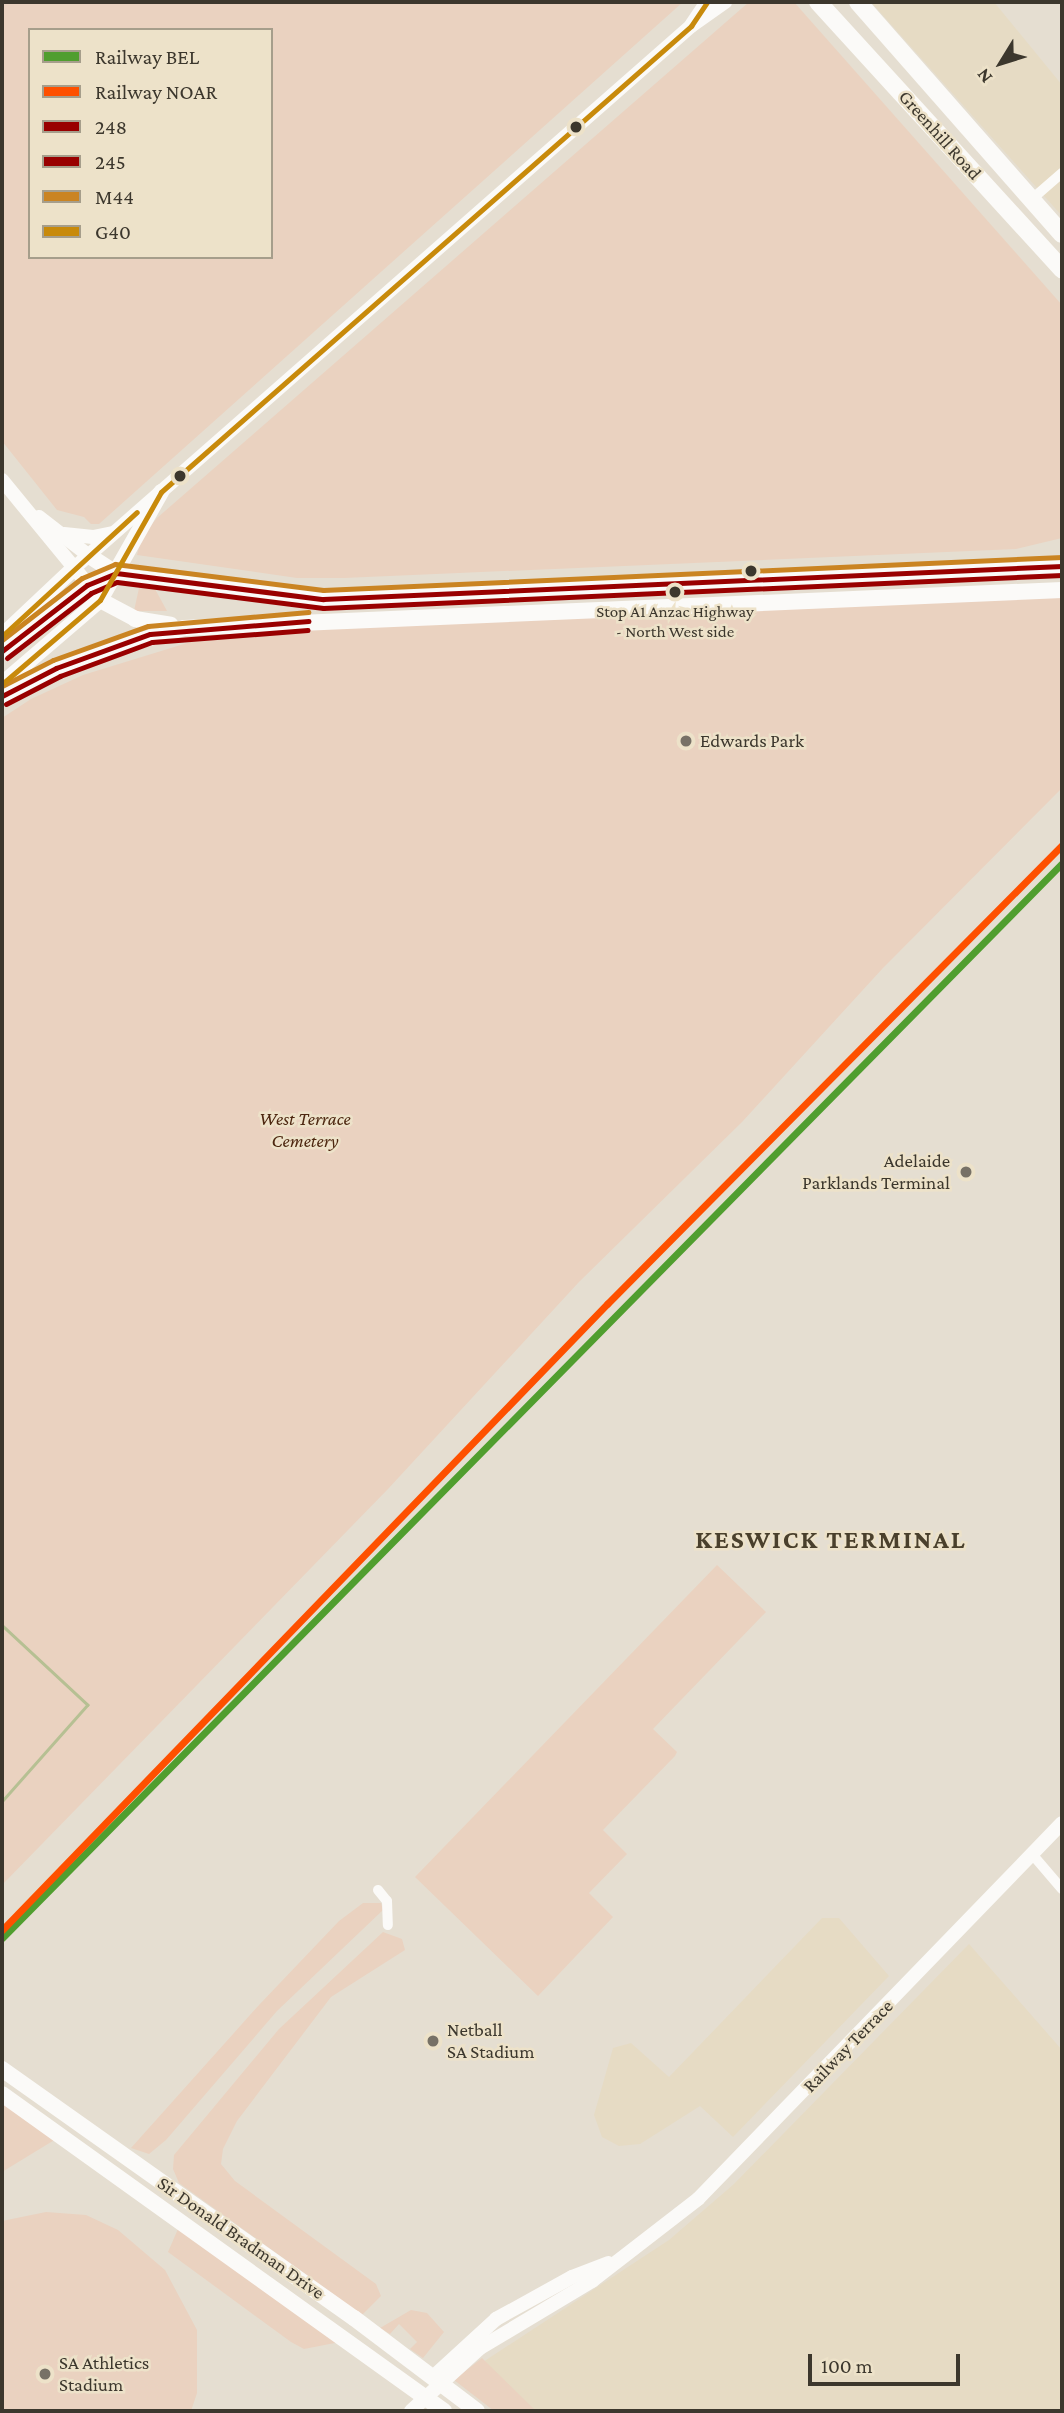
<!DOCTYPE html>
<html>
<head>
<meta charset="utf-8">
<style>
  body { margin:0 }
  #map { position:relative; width:1064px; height:2413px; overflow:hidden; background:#e5ded1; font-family:"Crimson Pro",serif }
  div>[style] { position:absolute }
  .built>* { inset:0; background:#e6dbc4 }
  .green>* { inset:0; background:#ead2c0 }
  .stream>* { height:2.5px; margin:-1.25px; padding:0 1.25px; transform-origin:1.25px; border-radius:1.25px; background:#b6c093 }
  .street>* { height:10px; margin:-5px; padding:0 5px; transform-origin:5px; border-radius:5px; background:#fbfaf8 }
  .secondary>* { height:14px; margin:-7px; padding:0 7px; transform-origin:7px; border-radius:7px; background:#fbfaf8 }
  .primary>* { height:16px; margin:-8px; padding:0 8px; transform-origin:8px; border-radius:8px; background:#fbfaf8 }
  .highway>* { height:18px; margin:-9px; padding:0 9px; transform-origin:9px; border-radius:9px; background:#fbfaf8 }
  .bus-1>* { height:5px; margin:-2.5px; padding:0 2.5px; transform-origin:2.5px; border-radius:2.5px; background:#900 }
  .bus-2>* { height:5px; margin:-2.5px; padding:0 2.5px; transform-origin:2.5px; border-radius:2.5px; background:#900 }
  .bus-3>* { height:5px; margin:-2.5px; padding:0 2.5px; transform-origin:2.5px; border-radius:2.5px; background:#ca8422 }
  .bus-4>* { height:5px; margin:-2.5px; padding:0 2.5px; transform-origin:2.5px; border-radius:2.5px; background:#c88a0b }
  .rail-1>* { height:7px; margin:-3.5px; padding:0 3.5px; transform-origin:3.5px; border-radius:3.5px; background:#509e2f }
  .rail-2>* { height:7px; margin:-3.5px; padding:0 3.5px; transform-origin:3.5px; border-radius:3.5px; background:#fe5000 }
  .dots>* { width:19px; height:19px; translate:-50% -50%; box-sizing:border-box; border:4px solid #ede2c9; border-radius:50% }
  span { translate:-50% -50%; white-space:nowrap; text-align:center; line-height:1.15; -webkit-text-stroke:5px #ede2c9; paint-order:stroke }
  .bus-label { font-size:17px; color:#3c372d }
  .street-label { font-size:19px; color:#3c372d }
  .poi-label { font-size:19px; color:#3c372d }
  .left { translate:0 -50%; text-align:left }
  .right { translate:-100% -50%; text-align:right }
  .park-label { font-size:19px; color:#4d2710; font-style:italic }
  .district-label { font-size:26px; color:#4a402c; font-weight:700; letter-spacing:2px }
  .frame { position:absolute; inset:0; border:4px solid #3c372d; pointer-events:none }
  .legend { position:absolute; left:28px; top:28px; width:245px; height:231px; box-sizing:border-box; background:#ede2c9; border:2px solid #a69e8b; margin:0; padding:9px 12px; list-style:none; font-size:21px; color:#3c372d }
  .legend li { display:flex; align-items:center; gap:14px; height:35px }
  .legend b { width:35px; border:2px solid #a69e8b }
  .north { position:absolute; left:966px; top:28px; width:70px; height:70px; -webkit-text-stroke:5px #ede2c9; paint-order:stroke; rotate:232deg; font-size:19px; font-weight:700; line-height:28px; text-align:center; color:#3c372d }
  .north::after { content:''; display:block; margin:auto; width:24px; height:32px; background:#3c372d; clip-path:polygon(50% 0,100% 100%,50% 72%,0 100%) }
  .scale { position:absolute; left:808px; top:2354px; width:152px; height:32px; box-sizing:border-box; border:4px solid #3c372d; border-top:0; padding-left:9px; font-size:21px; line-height:24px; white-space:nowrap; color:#3c372d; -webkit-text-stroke:5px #ede2c9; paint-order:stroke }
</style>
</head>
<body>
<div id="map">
  <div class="built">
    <i style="clip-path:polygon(871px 2px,994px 2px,1062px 85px,1062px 216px)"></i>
    <i style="clip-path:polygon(822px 1918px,839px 1918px,889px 1976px,733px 2137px,700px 2106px,640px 2144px,619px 2146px,602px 2137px,594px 2115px,613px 2048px,631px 2043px,669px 2077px)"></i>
    <i style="clip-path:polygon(969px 1944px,1062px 2050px,1062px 2411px,528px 2411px,480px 2364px,669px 2240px,734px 2184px)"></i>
  </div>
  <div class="green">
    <i style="clip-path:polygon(evenodd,2px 2px,683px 2px,99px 524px,91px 524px,84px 517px,57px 510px,2px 441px,2px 2px,30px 30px,271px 30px,271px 257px,30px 257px,30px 30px)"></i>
    <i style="clip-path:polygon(749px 2px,794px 2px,1062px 305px,1062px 538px,1016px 549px,344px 578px,297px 578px,137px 555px,142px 536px,157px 518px)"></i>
    <i style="clip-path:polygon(139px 588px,155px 589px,167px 611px,134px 611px)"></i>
    <i style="clip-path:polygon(1062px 597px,1062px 788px,883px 968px,742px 1122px,579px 1282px,388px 1489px,2px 1885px,2px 718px,31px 699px,83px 675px,223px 632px)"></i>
    <i style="clip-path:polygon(717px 1565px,766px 1612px,653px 1729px,677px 1752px,675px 1756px,603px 1830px,627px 1854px,589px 1893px,613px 1917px,538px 1996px,415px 1877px)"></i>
    <i style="clip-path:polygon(363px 1903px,381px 1903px,383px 1910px,277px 2011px,166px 2140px,149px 2154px,131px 2148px,259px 2005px,339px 1921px)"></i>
    <i style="clip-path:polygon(383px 1932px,402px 1939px,405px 1950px,331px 1997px,237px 2121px,223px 2149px,221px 2164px,235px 2181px,376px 2284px,381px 2296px,362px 2315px,179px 2183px,173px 2169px,174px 2155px,279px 2029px)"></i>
    <i style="clip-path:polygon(2px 2100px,56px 2139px,2px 2172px)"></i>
    <i style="clip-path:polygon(46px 2212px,86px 2215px,118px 2230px,165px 2270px,197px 2330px,197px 2393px,191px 2411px,2px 2411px,2px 2221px)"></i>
    <i style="clip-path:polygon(178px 2229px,340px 2342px,304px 2349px,291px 2342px,168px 2252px)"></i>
    <i style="clip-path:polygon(411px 2310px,427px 2313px,444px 2332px,423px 2358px,410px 2349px,417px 2342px,399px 2324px,390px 2334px,380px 2328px)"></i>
    <i style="clip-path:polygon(482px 2358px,536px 2411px,494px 2411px,454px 2380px)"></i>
  </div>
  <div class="stream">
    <i style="left:2px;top:1625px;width:117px;rotate:42.9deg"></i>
    <i style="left:88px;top:1705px;width:130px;rotate:131.6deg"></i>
  </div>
  <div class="street">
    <i style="left:1032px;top:199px;width:40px;rotate:-41deg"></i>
    <i style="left:1032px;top:1854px;width:46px;rotate:49.4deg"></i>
    <i style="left:378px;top:1890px;width:14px;rotate:51deg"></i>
    <i style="left:387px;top:1901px;width:24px;rotate:88deg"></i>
  </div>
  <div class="secondary">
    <i style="left:692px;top:24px;width:27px;rotate:-56deg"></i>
    <i style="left:2px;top:480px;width:145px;rotate:50.6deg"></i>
    <i style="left:39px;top:517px;width:62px;rotate:37.8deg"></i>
    <i style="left:64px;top:534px;width:29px;rotate:6deg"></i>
    <i style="left:93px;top:537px;width:20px;rotate:-11deg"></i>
    <i style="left:73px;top:569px;width:823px;rotate:-41.3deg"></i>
    <i style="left:691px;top:26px;width:42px;rotate:-35.2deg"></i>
    <i style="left:433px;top:2377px;width:86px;rotate:-42.6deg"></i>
    <i style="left:496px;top:2319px;width:87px;rotate:-28.9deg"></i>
    <i style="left:572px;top:2277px;width:39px;rotate:-21deg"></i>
    <i style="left:411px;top:2411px;width:93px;rotate:-42.4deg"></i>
    <i style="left:480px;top:2348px;width:131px;rotate:-30.9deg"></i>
    <i style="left:592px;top:2281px;width:134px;rotate:-37.7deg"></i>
    <i style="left:698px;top:2199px;width:523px;rotate:-45.93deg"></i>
  </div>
  <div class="primary">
    <i style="left:88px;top:555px;width:33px;rotate:33deg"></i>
    <i style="left:116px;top:573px;width:21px;rotate:14deg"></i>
    <i style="left:136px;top:578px;width:188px;rotate:6.4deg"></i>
    <i style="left:323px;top:599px;width:740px;rotate:-2.56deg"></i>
    <i style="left:100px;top:600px;width:40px;rotate:28deg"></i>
    <i style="left:135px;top:619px;width:36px;rotate:9deg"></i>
    <i style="left:2px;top:636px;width:98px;rotate:-43.3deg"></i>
    <i style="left:2px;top:651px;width:108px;rotate:-37.8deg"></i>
    <i style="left:87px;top:585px;width:31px;rotate:-22deg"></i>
    <i style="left:2px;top:684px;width:129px;rotate:-40.6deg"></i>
    <i style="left:100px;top:600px;width:124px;rotate:-60.5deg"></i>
    <i style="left:2px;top:696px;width:93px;rotate:-25.5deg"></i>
    <i style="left:86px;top:656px;width:102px;rotate:-15.9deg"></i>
    <i style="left:184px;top:628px;width:879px;rotate:-2.48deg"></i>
    <i style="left:2px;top:2069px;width:431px;rotate:35.3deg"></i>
    <i style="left:354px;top:2318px;width:154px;rotate:37.1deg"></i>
    <i style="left:2px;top:2094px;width:544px;rotate:35.65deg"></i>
  </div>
  <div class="highway">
    <i style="left:818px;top:2px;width:362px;rotate:47.6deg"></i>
    <i style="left:858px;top:2px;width:309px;rotate:48.7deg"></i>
  </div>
  <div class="bus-1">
    <i style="left:2px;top:651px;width:108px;rotate:-37.8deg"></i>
    <i style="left:87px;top:585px;width:31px;rotate:-22deg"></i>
    <i style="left:116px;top:573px;width:209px;rotate:7.2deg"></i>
    <i style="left:323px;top:599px;width:740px;rotate:-2.56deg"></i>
    <i style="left:2px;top:696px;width:61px;rotate:-27.4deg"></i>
    <i style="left:56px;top:668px;width:100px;rotate:-19.9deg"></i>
    <i style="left:150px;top:634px;width:159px;rotate:-4.7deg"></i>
  </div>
  <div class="bus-2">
    <i style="left:7px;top:658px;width:106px;rotate:-37.7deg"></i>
    <i style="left:91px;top:593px;width:28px;rotate:-23deg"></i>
    <i style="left:117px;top:582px;width:208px;rotate:7.2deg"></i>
    <i style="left:323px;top:608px;width:740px;rotate:-2.56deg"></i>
    <i style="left:6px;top:704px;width:61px;rotate:-27.4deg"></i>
    <i style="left:60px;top:676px;width:98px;rotate:-20.3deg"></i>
    <i style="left:152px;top:642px;width:156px;rotate:-4.4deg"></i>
  </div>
  <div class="bus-3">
    <i style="left:2px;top:640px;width:101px;rotate:-37.8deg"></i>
    <i style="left:82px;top:578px;width:36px;rotate:-23deg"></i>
    <i style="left:115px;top:564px;width:210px;rotate:7.1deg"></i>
    <i style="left:323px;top:590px;width:740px;rotate:-2.56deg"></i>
    <i style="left:2px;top:686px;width:57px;rotate:-27deg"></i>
    <i style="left:53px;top:660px;width:101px;rotate:-19.7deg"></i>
    <i style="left:148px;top:626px;width:161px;rotate:-5deg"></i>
  </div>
  <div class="bus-4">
    <i style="left:2px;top:636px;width:183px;rotate:-42.6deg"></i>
    <i style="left:2px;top:684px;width:129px;rotate:-40.6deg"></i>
    <i style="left:100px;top:600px;width:124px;rotate:-60.5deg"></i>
    <i style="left:161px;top:492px;width:706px;rotate:-41.32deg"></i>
    <i style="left:691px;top:26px;width:29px;rotate:-56deg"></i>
  </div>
  <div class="rail-1">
    <i style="left:2px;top:1938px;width:1510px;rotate:-45.4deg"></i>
  </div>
  <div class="rail-2">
    <i style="left:2px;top:1930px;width:871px;rotate:-45.98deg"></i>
    <i style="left:607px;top:1304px;width:646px;rotate:-45.25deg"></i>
  </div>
  <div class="dots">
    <i style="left:576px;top:127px;background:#3c372d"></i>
    <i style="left:180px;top:476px;background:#3c372d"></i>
    <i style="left:751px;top:571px;background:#3c372d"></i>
    <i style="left:675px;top:592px;background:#3c372d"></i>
    <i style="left:686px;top:741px;background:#777166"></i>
    <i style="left:966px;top:1172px;background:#777166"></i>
    <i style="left:433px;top:2041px;background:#777166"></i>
    <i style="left:45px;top:2374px;background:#777166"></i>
  </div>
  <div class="bus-label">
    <span style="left:675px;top:622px">Stop A1 Anzac Highway<br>- North West side</span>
  </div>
  <div class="street-label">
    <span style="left:940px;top:135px;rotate:48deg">Greenhill Road</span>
    <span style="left:848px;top:2046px;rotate:-46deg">Railway Terrace</span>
    <span style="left:241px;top:2238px;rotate:35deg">Sir Donald Bradman Drive</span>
  </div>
  <div class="poi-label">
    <span class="left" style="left:700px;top:741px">Edwards Park</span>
    <span class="right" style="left:950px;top:1172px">Adelaide<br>Parklands Terminal</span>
    <span class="left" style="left:447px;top:2041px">Netball<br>SA Stadium</span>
    <span class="left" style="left:59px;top:2374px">SA Athletics<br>Stadium</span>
  </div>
  <div class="park-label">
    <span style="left:305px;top:1130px">West Terrace<br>Cemetery</span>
  </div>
  <div class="district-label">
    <span style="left:831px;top:1540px">KESWICK TERMINAL</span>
  </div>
  <div class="frame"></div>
  <ul class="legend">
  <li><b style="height:9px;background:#509e2f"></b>Railway BEL</li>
  <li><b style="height:9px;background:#fe5000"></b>Railway NOAR</li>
  <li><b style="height:9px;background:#900"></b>248</li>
  <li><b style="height:9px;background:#900"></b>245</li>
  <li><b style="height:9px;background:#ca8422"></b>M44</li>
  <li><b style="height:9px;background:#c88a0b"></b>G40</li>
  </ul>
  <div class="north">N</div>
  <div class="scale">100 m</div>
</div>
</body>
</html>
